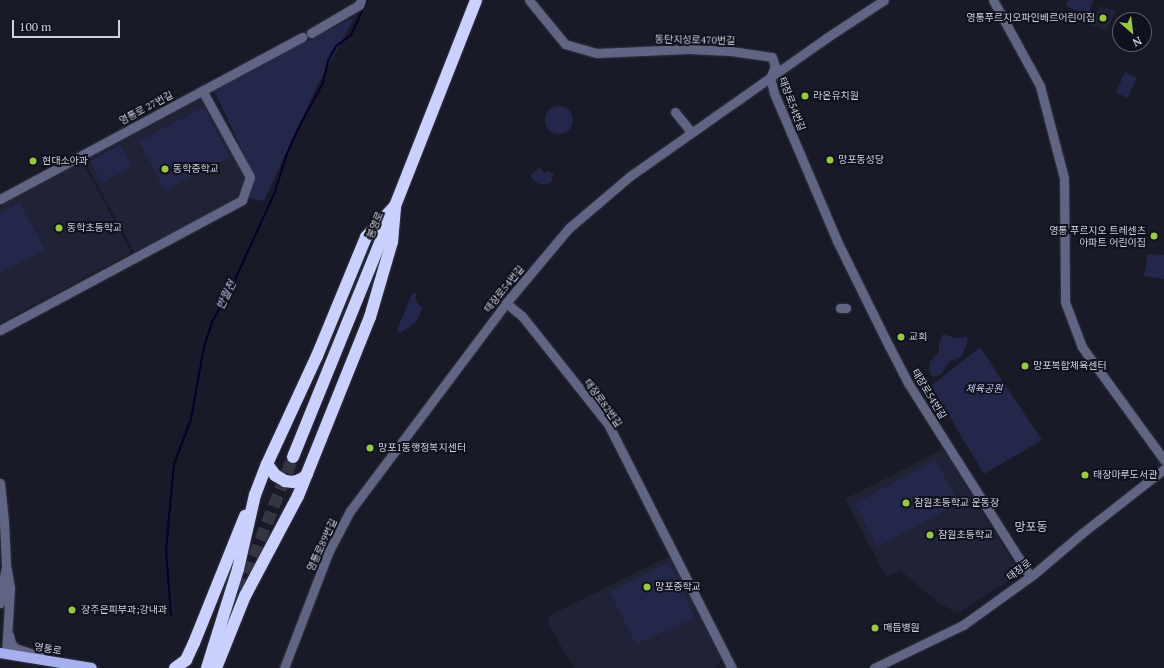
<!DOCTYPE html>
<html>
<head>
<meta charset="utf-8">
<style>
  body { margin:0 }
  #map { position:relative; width:1164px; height:668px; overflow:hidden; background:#181a28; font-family:"PT Serif","Noto Sans KR",serif }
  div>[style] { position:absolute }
  .built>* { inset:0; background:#202236 }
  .green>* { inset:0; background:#23274a }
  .round { border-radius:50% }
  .stream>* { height:2px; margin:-1px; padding:0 1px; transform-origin:1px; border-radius:1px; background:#050027 }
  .highway-tunnel>* { height:12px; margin-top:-6px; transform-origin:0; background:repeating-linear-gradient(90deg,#343643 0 12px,transparent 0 18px) }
  .roads { filter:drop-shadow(0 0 1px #323441) drop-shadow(0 0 1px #323441) }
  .minor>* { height:9px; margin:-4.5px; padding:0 4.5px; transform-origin:4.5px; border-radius:4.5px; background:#606583 }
  .major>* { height:10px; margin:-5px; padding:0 5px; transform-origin:5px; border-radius:5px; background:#a7b0ef }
  .highway>* { height:12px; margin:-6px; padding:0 6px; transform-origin:6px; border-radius:6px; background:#cad1ff }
  .dots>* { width:11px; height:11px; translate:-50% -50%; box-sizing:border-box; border:2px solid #0f111e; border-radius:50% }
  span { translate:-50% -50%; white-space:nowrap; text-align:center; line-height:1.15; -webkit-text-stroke:4px #0f111e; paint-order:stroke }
  .poi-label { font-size:10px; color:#d0d2db }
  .right { translate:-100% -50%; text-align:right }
  .left { translate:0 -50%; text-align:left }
  .street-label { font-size:10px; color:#d0d2db }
  .park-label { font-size:10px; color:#cdd3fa; font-style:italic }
  .water-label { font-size:11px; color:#c1c7ee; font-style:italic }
  .quarter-label { font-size:12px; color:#d0d2db }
  .north { position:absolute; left:1112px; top:12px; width:40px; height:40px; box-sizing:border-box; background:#0f111e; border:1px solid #5c5e6a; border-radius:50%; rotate:152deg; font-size:11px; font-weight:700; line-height:16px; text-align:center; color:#d0d2db }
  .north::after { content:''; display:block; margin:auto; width:14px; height:18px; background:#97cc38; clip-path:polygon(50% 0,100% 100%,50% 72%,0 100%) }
  .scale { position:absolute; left:12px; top:20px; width:108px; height:18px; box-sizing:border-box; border:2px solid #d0d2db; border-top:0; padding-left:5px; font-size:12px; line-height:14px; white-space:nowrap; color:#d0d2db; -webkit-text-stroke:3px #0f111e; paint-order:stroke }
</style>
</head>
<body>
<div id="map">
  <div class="built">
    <i style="clip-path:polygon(1100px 6px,1116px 11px,1107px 30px,1091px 25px)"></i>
    <i style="clip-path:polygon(203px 97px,245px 179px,238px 199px,137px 252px,133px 250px,84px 160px)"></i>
    <i style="clip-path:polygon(82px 161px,130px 250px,129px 254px,0 323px,0 205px)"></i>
    <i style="clip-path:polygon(943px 449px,1018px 570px,1015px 577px,957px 613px,939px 603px,900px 570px,886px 577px,845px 499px)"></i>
    <i style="clip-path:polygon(668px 557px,672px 559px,721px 659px,719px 664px,715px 668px,574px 668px,548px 624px,549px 616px)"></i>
  </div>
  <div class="green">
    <i style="clip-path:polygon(1068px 0,1094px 0,1087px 16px,1066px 6px)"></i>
    <i style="clip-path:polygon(355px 17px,317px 86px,264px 201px,247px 198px,254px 176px,213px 88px)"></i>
    <i style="clip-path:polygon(1125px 72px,1137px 78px,1127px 98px,1116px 92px)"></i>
    <i class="round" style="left:545px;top:106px;width:28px;height:28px"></i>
    <i style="clip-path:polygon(204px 107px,230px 157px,165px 191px,139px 141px)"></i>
    <i style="clip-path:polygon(120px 145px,132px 167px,102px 183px,90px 161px)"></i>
    <i style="clip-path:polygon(540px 167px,544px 173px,548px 171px,554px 174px,551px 182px,547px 184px,539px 184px,532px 179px,531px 175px)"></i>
    <i style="clip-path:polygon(20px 203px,45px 250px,0 273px,0 213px)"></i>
    <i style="clip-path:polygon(1148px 254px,1164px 255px,1164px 279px,1144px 276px)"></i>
    <i style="clip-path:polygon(413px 292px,417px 294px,415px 298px,418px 304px,423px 307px,416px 322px,400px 333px,396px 332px)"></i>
    <i style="clip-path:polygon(943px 334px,956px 338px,968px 337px,967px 343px,962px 356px,949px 362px,942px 374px,933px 377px,929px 372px,930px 362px,939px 352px,939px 344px)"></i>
    <i style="clip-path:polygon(980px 347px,1042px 440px,984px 474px,931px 386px)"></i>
    <i style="clip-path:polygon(936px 460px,959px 503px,878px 547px,854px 504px)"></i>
    <i style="clip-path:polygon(669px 562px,695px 618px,636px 644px,610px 592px)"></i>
  </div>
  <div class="stream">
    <i style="left:171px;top:615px;width:65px;rotate:-94.4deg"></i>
    <i style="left:166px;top:550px;width:86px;rotate:-84.7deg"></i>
    <i style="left:174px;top:464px;width:48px;rotate:-69.3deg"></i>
    <i style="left:191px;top:419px;width:73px;rotate:-79.8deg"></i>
    <i style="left:204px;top:347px;width:26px;rotate:-72deg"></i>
    <i style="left:212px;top:322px;width:41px;rotate:-60.9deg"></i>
    <i style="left:232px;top:286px;width:103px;rotate:-65.4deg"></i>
    <i style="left:275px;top:192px;width:38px;rotate:-73deg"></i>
    <i style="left:286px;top:156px;width:32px;rotate:-66deg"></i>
    <i style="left:299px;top:127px;width:50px;rotate:-61.4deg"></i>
    <i style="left:323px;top:83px;width:23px;rotate:-77deg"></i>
    <i style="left:328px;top:61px;width:17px;rotate:-62deg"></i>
    <i style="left:336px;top:46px;width:19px;rotate:-36deg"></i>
    <i style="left:351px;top:35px;width:38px;rotate:-65deg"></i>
  </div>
  <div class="highway-tunnel">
    <i style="left:234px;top:607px;width:161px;rotate:-68.5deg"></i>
  </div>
  <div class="roads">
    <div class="minor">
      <i style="left:529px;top:0;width:57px;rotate:50.7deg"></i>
      <i style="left:565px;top:44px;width:33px;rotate:16deg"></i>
      <i style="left:597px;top:53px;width:91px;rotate:-2.5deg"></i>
      <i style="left:688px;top:49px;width:43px;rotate:2.7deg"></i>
      <i style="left:731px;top:51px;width:41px;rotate:8.3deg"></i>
      <i style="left:772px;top:57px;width:9px;rotate:72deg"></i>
      <i style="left:775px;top:66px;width:11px;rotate:112deg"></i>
      <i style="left:993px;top:0;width:98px;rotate:61.3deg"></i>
      <i style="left:1040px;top:86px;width:95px;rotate:75.4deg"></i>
      <i style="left:1064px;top:178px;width:124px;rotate:89.5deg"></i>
      <i style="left:1065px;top:302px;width:48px;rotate:69.3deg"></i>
      <i style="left:1082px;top:347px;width:140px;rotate:54deg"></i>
      <i style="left:311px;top:33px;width:56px;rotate:-30.3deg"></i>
      <i style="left:359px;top:5px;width:5px;rotate:-68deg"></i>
      <i style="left:770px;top:77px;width:16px;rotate:76deg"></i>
      <i style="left:774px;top:93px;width:161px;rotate:66.9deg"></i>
      <i style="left:837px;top:241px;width:117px;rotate:63.7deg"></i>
      <i style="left:889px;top:346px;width:42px;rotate:62.8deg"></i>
      <i style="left:908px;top:383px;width:228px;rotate:57.7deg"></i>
      <i style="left:675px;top:112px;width:26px;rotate:51deg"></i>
      <i style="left:0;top:199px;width:343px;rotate:-28.2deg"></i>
      <i style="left:506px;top:303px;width:21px;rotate:39deg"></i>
      <i style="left:522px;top:316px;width:138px;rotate:51.5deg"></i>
      <i style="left:608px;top:424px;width:274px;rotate:63.1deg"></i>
      <i style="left:840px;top:308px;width:6px"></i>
      <i style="left:0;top:330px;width:275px;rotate:-28.2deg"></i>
      <i style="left:242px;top:200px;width:24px;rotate:-71deg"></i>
      <i style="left:250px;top:177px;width:99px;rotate:-118.9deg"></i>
      <i style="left:0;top:483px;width:39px;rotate:84deg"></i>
      <i style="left:4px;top:522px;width:43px;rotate:87.3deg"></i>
      <i style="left:6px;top:565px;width:23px;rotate:80deg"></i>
      <i style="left:10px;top:588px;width:66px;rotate:93.5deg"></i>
      <i style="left:0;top:603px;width:33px;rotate:-81deg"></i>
      <i style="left:9px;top:635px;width:8px;rotate:76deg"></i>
      <i style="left:11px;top:643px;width:6px;rotate:51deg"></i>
      <i style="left:15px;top:648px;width:26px;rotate:18deg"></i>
      <i style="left:284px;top:668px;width:125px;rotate:-69deg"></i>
      <i style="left:329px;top:551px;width:45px;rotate:-62.3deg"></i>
      <i style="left:350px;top:511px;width:260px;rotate:-53.1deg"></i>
      <i style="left:506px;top:303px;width:98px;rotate:-50deg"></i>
      <i style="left:569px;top:228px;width:80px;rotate:-40.4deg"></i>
      <i style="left:630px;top:176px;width:240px;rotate:-35.1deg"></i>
      <i style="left:826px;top:38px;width:69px;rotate:-33.2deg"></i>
      <i style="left:874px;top:668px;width:99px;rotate:-25.8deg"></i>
      <i style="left:963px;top:625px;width:87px;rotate:-35.7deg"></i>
      <i style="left:1034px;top:574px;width:62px;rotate:-40.4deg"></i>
      <i style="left:1081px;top:534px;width:105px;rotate:-38.1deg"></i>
    </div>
    <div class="major">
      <i style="left:0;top:653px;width:93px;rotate:9.3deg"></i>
    </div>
    <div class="highway">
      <i style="left:293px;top:457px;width:271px;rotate:-67.9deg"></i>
      <i style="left:395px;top:206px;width:221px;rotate:-68.5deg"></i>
      <i style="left:267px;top:464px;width:14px;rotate:54deg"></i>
      <i style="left:275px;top:475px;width:12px;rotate:31deg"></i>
      <i style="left:285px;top:481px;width:8px;rotate:7deg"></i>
      <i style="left:293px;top:482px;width:6px;rotate:-18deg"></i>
      <i style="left:299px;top:480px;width:7px;rotate:-27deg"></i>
      <i style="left:305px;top:477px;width:4px;rotate:-56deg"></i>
      <i style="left:175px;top:668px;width:14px;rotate:-36deg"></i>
      <i style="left:186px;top:660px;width:19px;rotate:-65deg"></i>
      <i style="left:194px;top:643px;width:137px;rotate:-68.1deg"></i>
      <i style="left:207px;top:668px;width:104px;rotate:-72.6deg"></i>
      <i style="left:238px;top:569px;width:76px;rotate:-77.1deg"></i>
      <i style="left:255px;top:495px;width:33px;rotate:-69deg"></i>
      <i style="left:267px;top:464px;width:119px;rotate:-65.2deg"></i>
      <i style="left:317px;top:356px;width:129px;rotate:-67.6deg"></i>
      <i style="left:366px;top:237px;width:42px;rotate:-46.9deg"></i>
      <i style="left:216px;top:668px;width:78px;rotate:-68.1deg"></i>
      <i style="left:245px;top:596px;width:113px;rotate:-62.1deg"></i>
      <i style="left:298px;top:496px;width:193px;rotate:-68.1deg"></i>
      <i style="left:370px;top:317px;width:78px;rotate:-73.7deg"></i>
      <i style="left:392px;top:242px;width:36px;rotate:-85deg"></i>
    </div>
  </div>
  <div class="dots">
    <i style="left:1103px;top:18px;background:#97cc38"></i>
    <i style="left:805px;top:96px;background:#97cc38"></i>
    <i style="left:830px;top:160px;background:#97cc38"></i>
    <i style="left:33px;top:161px;background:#97cc38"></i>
    <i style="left:165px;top:169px;background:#97cc38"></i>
    <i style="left:59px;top:228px;background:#97cc38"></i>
    <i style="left:1154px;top:236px;background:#97cc38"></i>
    <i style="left:901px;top:337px;background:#97cc38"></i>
    <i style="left:1025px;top:366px;background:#97cc38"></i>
    <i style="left:370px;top:448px;background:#97cc38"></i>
    <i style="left:1085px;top:475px;background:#97cc38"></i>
    <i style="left:906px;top:503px;background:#97cc38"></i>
    <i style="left:930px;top:535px;background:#97cc38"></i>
    <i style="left:647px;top:587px;background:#97cc38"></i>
    <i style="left:72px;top:610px;background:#97cc38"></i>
    <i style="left:875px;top:628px;background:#97cc38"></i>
  </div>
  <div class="poi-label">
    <span class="right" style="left:1095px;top:18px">영통푸르지오파인베르어린이집</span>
    <span class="left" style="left:813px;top:96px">라온유치원</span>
    <span class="left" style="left:838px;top:160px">망포동성당</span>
    <span class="left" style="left:42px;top:161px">현대소아과</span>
    <span class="left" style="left:173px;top:169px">동학중학교</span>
    <span class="left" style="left:67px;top:228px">동학초등학교</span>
    <span class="right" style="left:1146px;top:236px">영통 푸르지오 트레센츠<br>아파트 어린이집</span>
    <span class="left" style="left:909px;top:337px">교회</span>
    <span class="left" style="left:1033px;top:366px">망포복합체육센터</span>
    <span class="left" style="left:378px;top:448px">망포1동행정복지센터</span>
    <span class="left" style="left:1093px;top:475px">태장마루도서관</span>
    <span class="left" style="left:914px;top:503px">잠원초등학교 운동장</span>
    <span class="left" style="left:938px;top:535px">잠원초등학교</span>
    <span class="left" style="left:655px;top:587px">망포중학교</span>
    <span class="left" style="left:81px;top:610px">장주은피부과;강내과</span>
    <span class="left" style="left:883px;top:628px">매듭병원</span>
  </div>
  <div class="street-label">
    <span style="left:695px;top:40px;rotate:1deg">동탄지성로470번길</span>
    <span style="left:792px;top:104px;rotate:69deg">태장로54번길</span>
    <span style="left:146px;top:108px;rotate:-28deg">영통로 27번길</span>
    <span style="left:375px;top:225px;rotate:-68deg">봉영로</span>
    <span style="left:504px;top:289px;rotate:-51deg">태장로54번길</span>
    <span style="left:929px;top:394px;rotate:59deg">태장로54번길</span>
    <span style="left:603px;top:403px;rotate:54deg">태장로82번길</span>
    <span style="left:322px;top:545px;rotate:-65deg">영통로89번길</span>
    <span style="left:1019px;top:570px;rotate:-37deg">태장로</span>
    <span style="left:48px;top:649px;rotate:10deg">영통로</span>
  </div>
  <div class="park-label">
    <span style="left:984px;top:389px">체육공원</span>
  </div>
  <div class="water-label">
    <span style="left:226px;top:295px;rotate:-64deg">반월천</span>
  </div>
  <div class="quarter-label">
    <span style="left:1031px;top:527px">망포동</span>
  </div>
  <div class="north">N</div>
  <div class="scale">100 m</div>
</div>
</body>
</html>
